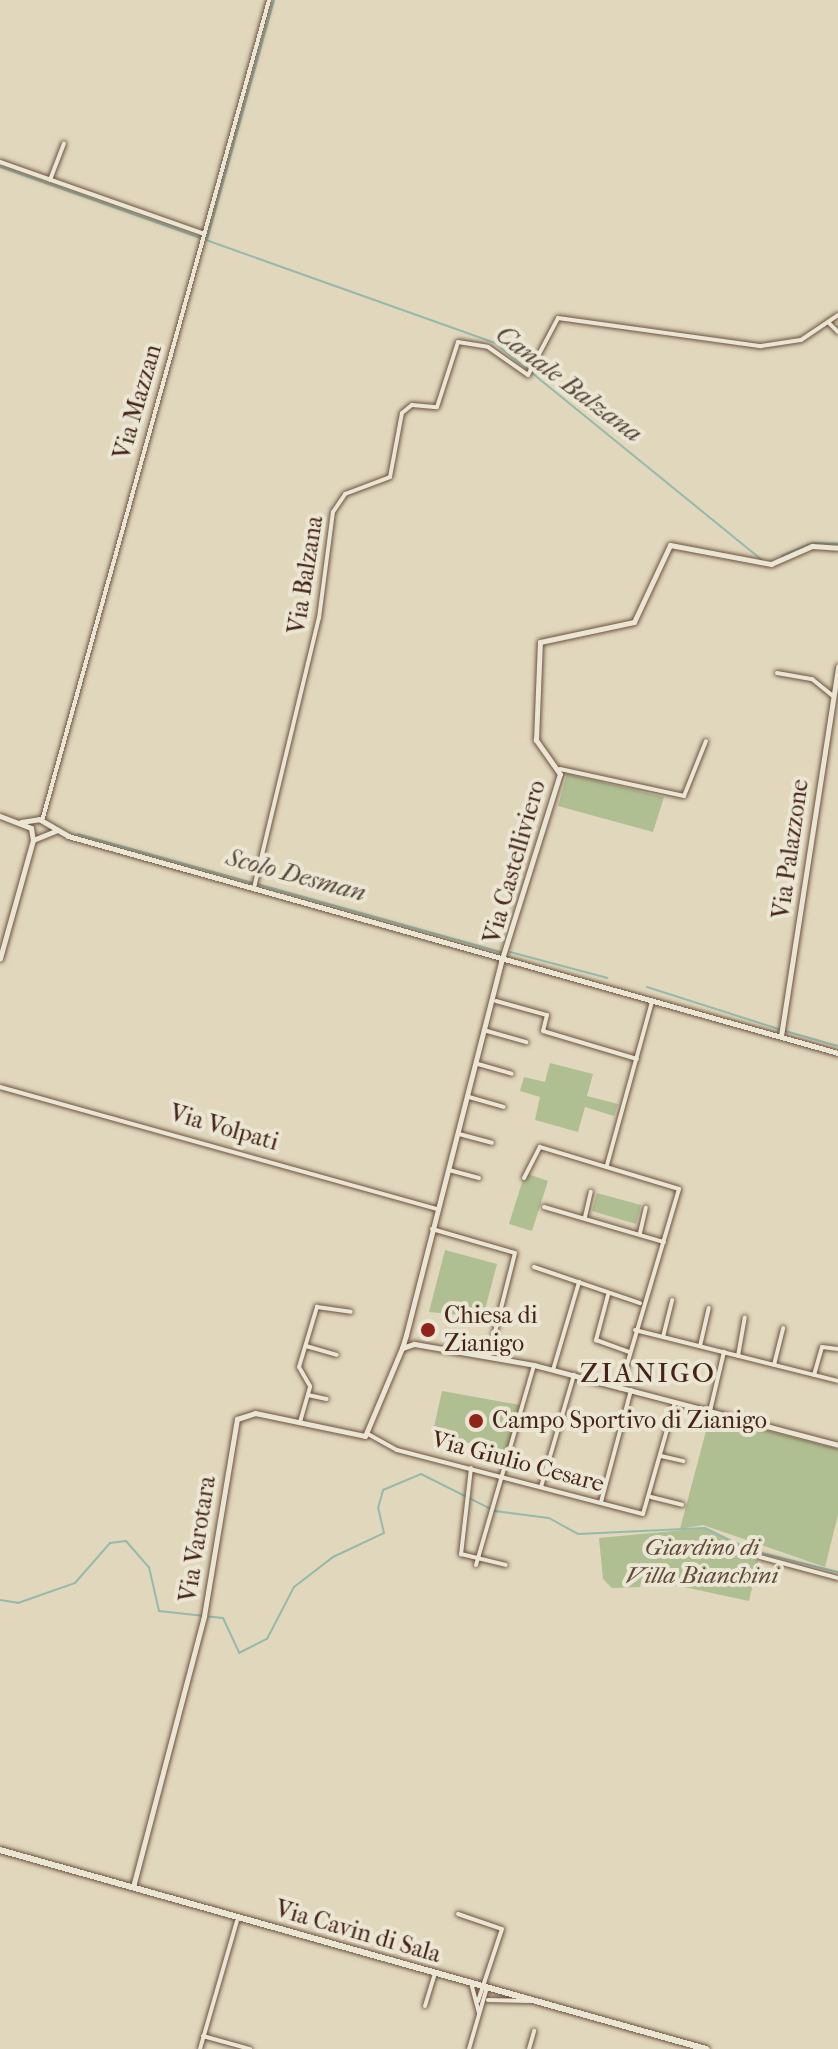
<!DOCTYPE html>
<html>
<head>
<meta charset="utf-8">
<style>
  body { margin:0 }
  #map { position:relative; width:838px; height:2049px; overflow:hidden; background:#e0d7bc; font-family:"IM FELL French Canon",serif }
  div>[style] { position:absolute }
  .green>* { inset:0; background:#b0bf92 }
  .stream>* { height:2px; margin:-1px; padding:0 1px; transform-origin:1px; border-radius:1px; background:#95baab }
  .roads { filter:drop-shadow(0 0 2px #6c5141) drop-shadow(0 0 2px #6c5141) }
  .minor>* { height:4px; margin:-2px; padding:0 2px; transform-origin:2px; border-radius:2px; background:#ebe5d3 }
  .tertiary>* { height:5px; margin:-2.5px; padding:0 2.5px; transform-origin:2.5px; border-radius:2.5px; background:#ebe5d3 }
  .secondary>* { height:6px; margin:-3px; padding:0 3px; transform-origin:3px; border-radius:3px; background:#ebe5d3 }
  .dots>* { width:22px; height:22px; translate:-50% -50%; box-sizing:border-box; border:4px solid #ebe5d3; border-radius:50% }
  span { translate:-50% -50%; white-space:nowrap; text-align:center; line-height:1.15; -webkit-text-stroke:8px #ebe5d3; paint-order:stroke }
  .street-label { font-size:24px; color:#452418 }
  .poi-label { font-size:24px; color:#452418 }
  .left { translate:0 -50%; text-align:left }
  .park-label { font-size:24px; color:#604b36; font-style:italic }
  .water-label { font-size:26px; color:#594a3d; font-style:italic }
  .quarter-label { font-size:28px; color:#452418; letter-spacing:2px }
</style>
</head>
<body>
<div id="map">
  <div class="green">
    <i style="clip-path:polygon(567px 774px,664px 797px,653px 832px,558px 806px)"></i>
    <i style="clip-path:polygon(550px 1063px,593px 1074px,587px 1096px,618px 1104px,614px 1116px,585px 1107px,578px 1132px,535px 1120px,540px 1097px,520px 1091px,524px 1077px,545px 1082px)"></i>
    <i style="clip-path:polygon(525px 1173px,548px 1181px,532px 1231px,509px 1224px)"></i>
    <i style="clip-path:polygon(597px 1193px,641px 1205px,636px 1224px,592px 1211px)"></i>
    <i style="clip-path:polygon(445px 1250px,497px 1264px,483px 1317px,429px 1312px)"></i>
    <i style="clip-path:polygon(442px 1391px,520px 1405px,507px 1450px,432px 1436px)"></i>
    <i style="clip-path:polygon(710px 1416px,838px 1449px,838px 1515px,825px 1567px,703px 1525px,680px 1529px)"></i>
    <i style="clip-path:polygon(705px 1528px,760px 1553px,749px 1601px,642px 1578px,640px 1587px,612px 1588px,603px 1579px,599px 1538px)"></i>
  </div>
  <div class="stream">
    <i style="left:0;top:167px;width:212px;rotate:19.5deg"></i>
    <i style="left:206px;top:240px;width:307px;rotate:19.6deg"></i>
    <i style="left:495px;top:343px;width:344px;rotate:39.1deg"></i>
    <i style="left:207px;top:240px;width:249px;rotate:-74.4deg"></i>
    <i style="left:782px;top:556px;width:34px;rotate:-23deg"></i>
    <i style="left:813px;top:543px;width:25px;rotate:2deg"></i>
    <i style="left:78px;top:834px;width:439px;rotate:15.6deg"></i>
    <i style="left:510px;top:952px;width:101px;rotate:14.9deg"></i>
    <i style="left:647px;top:987px;width:139px;rotate:17.7deg"></i>
    <i style="left:785px;top:1031px;width:55px;rotate:15.8deg"></i>
    <i style="left:0;top:1600px;width:18px;rotate:9deg"></i>
    <i style="left:18px;top:1603px;width:60px;rotate:-19.3deg"></i>
    <i style="left:75px;top:1583px;width:53px;rotate:-48.8deg"></i>
    <i style="left:110px;top:1543px;width:16px;rotate:-7deg"></i>
    <i style="left:126px;top:1541px;width:35px;rotate:49deg"></i>
    <i style="left:149px;top:1567px;width:45px;rotate:77.2deg"></i>
    <i style="left:159px;top:1611px;width:64px;rotate:6.2deg"></i>
    <i style="left:223px;top:1618px;width:38px;rotate:65deg"></i>
    <i style="left:239px;top:1653px;width:31px;rotate:-27deg"></i>
    <i style="left:267px;top:1639px;width:59px;rotate:-62.6deg"></i>
    <i style="left:294px;top:1587px;width:49px;rotate:-37.6deg"></i>
    <i style="left:333px;top:1557px;width:56px;rotate:-25.2deg"></i>
    <i style="left:384px;top:1533px;width:26px;rotate:-103deg"></i>
    <i style="left:378px;top:1508px;width:19px;rotate:-74deg"></i>
    <i style="left:383px;top:1490px;width:41px;rotate:-22.8deg"></i>
    <i style="left:421px;top:1474px;width:83px;rotate:26.6deg"></i>
    <i style="left:495px;top:1511px;width:54px;rotate:7.4deg"></i>
    <i style="left:549px;top:1518px;width:33px;rotate:29deg"></i>
    <i style="left:578px;top:1534px;width:127px;rotate:-2.7deg"></i>
    <i style="left:705px;top:1528px;width:50px;rotate:26.1deg"></i>
    <i style="left:750px;top:1550px;width:91px;rotate:14deg"></i>
  </div>
  <div class="roads">
    <div class="minor">
      <i style="left:0;top:162px;width:216px;rotate:19.4deg"></i>
      <i style="left:50px;top:180px;width:39px;rotate:-69deg"></i>
      <i style="left:829px;top:323px;width:13px;rotate:45deg"></i>
      <i style="left:777px;top:673px;width:36px;rotate:10deg"></i>
      <i style="left:812px;top:679px;width:26px;rotate:39deg"></i>
      <i style="left:560px;top:769px;width:127px;rotate:12.3deg"></i>
      <i style="left:684px;top:796px;width:59px;rotate:-68.2deg"></i>
      <i style="left:42px;top:821px;width:852px;rotate:-74.54deg"></i>
      <i style="left:254px;top:888px;width:278px;rotate:-76.5deg"></i>
      <i style="left:319px;top:618px;width:107px;rotate:-82.5deg"></i>
      <i style="left:333px;top:512px;width:22px;rotate:-56deg"></i>
      <i style="left:345px;top:494px;width:48px;rotate:-20.7deg"></i>
      <i style="left:390px;top:477px;width:65px;rotate:-79.4deg"></i>
      <i style="left:402px;top:413px;width:13px;rotate:-39deg"></i>
      <i style="left:412px;top:405px;width:25px;rotate:5deg"></i>
      <i style="left:437px;top:407px;width:68px;rotate:-72.1deg"></i>
      <i style="left:458px;top:342px;width:30px;rotate:9deg"></i>
      <i style="left:488px;top:347px;width:49px;rotate:35deg"></i>
      <i style="left:528px;top:375px;width:64px;rotate:-62.2deg"></i>
      <i style="left:558px;top:318px;width:205px;rotate:7.9deg"></i>
      <i style="left:761px;top:346px;width:40px;rotate:-8.5deg"></i>
      <i style="left:801px;top:340px;width:45px;rotate:-34deg"></i>
      <i style="left:496px;top:1001px;width:53px;rotate:15.4deg"></i>
      <i style="left:547px;top:1015px;width:16px;rotate:104deg"></i>
      <i style="left:543px;top:1031px;width:98px;rotate:16.6deg"></i>
      <i style="left:487px;top:1031px;width:41px;rotate:15.8deg"></i>
      <i style="left:478px;top:1064px;width:35px;rotate:16deg"></i>
      <i style="left:0;top:1087px;width:455px;rotate:15.6deg"></i>
      <i style="left:469px;top:1097px;width:36px;rotate:16deg"></i>
      <i style="left:459px;top:1134px;width:34px;rotate:15deg"></i>
      <i style="left:607px;top:1165px;width:169px;rotate:-74.6deg"></i>
      <i style="left:449px;top:1170px;width:31px;rotate:15deg"></i>
      <i style="left:524px;top:1178px;width:35px;rotate:-63deg"></i>
      <i style="left:540px;top:1147px;width:145px;rotate:16.8deg"></i>
      <i style="left:679px;top:1189px;width:208px;rotate:106.5deg"></i>
      <i style="left:544px;top:1207px;width:125px;rotate:16.3deg"></i>
      <i style="left:585px;top:1217px;width:26px;rotate:-77deg"></i>
      <i style="left:432px;top:1229px;width:86px;rotate:16.1deg"></i>
      <i style="left:515px;top:1253px;width:106px;rotate:104.2deg"></i>
      <i style="left:640px;top:1233px;width:26px;rotate:-77deg"></i>
      <i style="left:534px;top:1267px;width:112px;rotate:18.8deg"></i>
      <i style="left:608px;top:1295px;width:47px;rotate:104.9deg"></i>
      <i style="left:596px;top:1340px;width:35px;rotate:20deg"></i>
      <i style="left:635px;top:1330px;width:209px;rotate:14.1deg"></i>
      <i style="left:663px;top:1337px;width:38px;rotate:-76deg"></i>
      <i style="left:306px;top:1346px;width:32px;rotate:16deg"></i>
      <i style="left:700px;top:1346px;width:39px;rotate:-77deg"></i>
      <i style="left:738px;top:1356px;width:39px;rotate:-80deg"></i>
      <i style="left:774px;top:1365px;width:38px;rotate:-76deg"></i>
      <i style="left:553px;top:1370px;width:92px;rotate:-73.5deg"></i>
      <i style="left:814px;top:1375px;width:29px;rotate:-74deg"></i>
      <i style="left:822px;top:1347px;width:16px;rotate:7deg"></i>
      <i style="left:308px;top:1395px;width:19px;rotate:12deg"></i>
      <i style="left:710px;top:1411px;width:61px;rotate:-76.7deg"></i>
      <i style="left:300px;top:1422px;width:37px;rotate:-74deg"></i>
      <i style="left:310px;top:1386px;width:22px;rotate:-120deg"></i>
      <i style="left:299px;top:1367px;width:63px;rotate:-73.3deg"></i>
      <i style="left:317px;top:1307px;width:34px;rotate:8deg"></i>
      <i style="left:368px;top:1434px;width:33px;rotate:29deg"></i>
      <i style="left:397px;top:1450px;width:254px;rotate:14.6deg"></i>
      <i style="left:643px;top:1514px;width:116px;rotate:-74.1deg"></i>
      <i style="left:661px;top:1456px;width:23px;rotate:13deg"></i>
      <i style="left:471px;top:1468px;width:87px;rotate:96.6deg"></i>
      <i style="left:461px;top:1554px;width:46px;rotate:13.7deg"></i>
      <i style="left:541px;top:1487px;width:117px;rotate:-73.6deg"></i>
      <i style="left:651px;top:1497px;width:32px;rotate:14deg"></i>
      <i style="left:601px;top:1502px;width:116px;rotate:-75deg"></i>
      <i style="left:760px;top:1557px;width:81px;rotate:15.1deg"></i>
      <i style="left:476px;top:1565px;width:208px;rotate:-73.8deg"></i>
      <i style="left:458px;top:1914px;width:46px;rotate:18.8deg"></i>
      <i style="left:502px;top:1929px;width:76px;rotate:108.4deg"></i>
      <i style="left:471px;top:1983px;width:31px;rotate:75deg"></i>
      <i style="left:488px;top:2000px;width:41px;rotate:1.4deg"></i>
      <i style="left:425px;top:2006px;width:34px;rotate:-73deg"></i>
      <i style="left:203px;top:2036px;width:49px;rotate:15.5deg"></i>
      <i style="left:200px;top:2049px;width:133px;rotate:-73.9deg"></i>
      <i style="left:469px;top:2049px;width:65px;rotate:-73.8deg"></i>
      <i style="left:529px;top:2049px;width:19px;rotate:-74deg"></i>
    </div>
    <div class="tertiary">
      <i style="left:0;top:816px;width:33px;rotate:21deg"></i>
      <i style="left:31px;top:828px;width:12px;rotate:81deg"></i>
      <i style="left:33px;top:840px;width:123px;rotate:105.6deg"></i>
      <i style="left:21px;top:822px;width:18px;rotate:-9deg"></i>
      <i style="left:39px;top:819px;width:34px;rotate:30deg"></i>
      <i style="left:68px;top:836px;width:800px;rotate:15.74deg"></i>
      <i style="left:33px;top:840px;width:24px;rotate:-22deg"></i>
      <i style="left:501px;top:962px;width:197px;rotate:-72.6deg"></i>
      <i style="left:560px;top:774px;width:42px;rotate:-125.2deg"></i>
      <i style="left:536px;top:740px;width:98px;rotate:-87.7deg"></i>
      <i style="left:540px;top:642px;width:96px;rotate:-12deg"></i>
      <i style="left:634px;top:622px;width:85px;rotate:-64.9deg"></i>
      <i style="left:670px;top:545px;width:103px;rotate:10.7deg"></i>
      <i style="left:771px;top:564px;width:45px;rotate:-23.7deg"></i>
      <i style="left:812px;top:546px;width:26px;rotate:4deg"></i>
      <i style="left:781px;top:1036px;width:374px;rotate:-81.2deg"></i>
      <i style="left:406px;top:1335px;width:384px;rotate:-75.7deg"></i>
      <i style="left:406px;top:1335px;width:14px;rotate:107deg"></i>
      <i style="left:402px;top:1348px;width:13px;rotate:-18deg"></i>
      <i style="left:414px;top:1344px;width:122px;rotate:9.9deg"></i>
      <i style="left:534px;top:1365px;width:314px;rotate:14.7deg"></i>
      <i style="left:133px;top:1887px;width:280px;rotate:-75.3deg"></i>
      <i style="left:204px;top:1616px;width:200px;rotate:-80.5deg"></i>
      <i style="left:237px;top:1419px;width:19px;rotate:-18deg"></i>
      <i style="left:255px;top:1413px;width:112px;rotate:11.8deg"></i>
      <i style="left:365px;top:1436px;width:95px;rotate:-67.2deg"></i>
    </div>
    <div class="secondary">
      <i style="left:0;top:1850px;width:734px;rotate:15.74deg"></i>
    </div>
  </div>
  <div class="dots">
    <i style="left:428px;top:1330px;background:#8f2418"></i>
    <i style="left:476px;top:1421px;background:#8f2418"></i>
  </div>
  <div class="street-label">
    <span style="left:138px;top:402px;rotate:-74deg">Via Mazzan</span>
    <span style="left:306px;top:575px;rotate:-81deg">Via Balzana</span>
    <span style="left:791px;top:849px;rotate:-82deg">Via Palazzone</span>
    <span style="left:515px;top:862px;rotate:-74deg">Via Castelliviero</span>
    <span style="left:224px;top:1128px;rotate:16deg">Via Volpati</span>
    <span style="left:518px;top:1462px;rotate:15deg">Via Giulio Cesare</span>
    <span style="left:198px;top:1539px;rotate:-81deg">Via Varotara</span>
    <span style="left:358px;top:1932px;rotate:16deg">Via Cavin di Sala</span>
  </div>
  <div class="poi-label">
    <span class="left" style="left:444px;top:1330px">Chiesa di<br>Zianigo</span>
    <span class="left" style="left:492px;top:1421px">Campo Sportivo di Zianigo</span>
  </div>
  <div class="park-label">
    <span style="left:702px;top:1562px">Giardino di<br>Villa Bianchini</span>
  </div>
  <div class="water-label">
    <span style="left:569px;top:384px;rotate:37deg">Canale Balzana</span>
    <span style="left:296px;top:875px;rotate:15deg">Scolo Desman</span>
  </div>
  <div class="quarter-label">
    <span style="left:648px;top:1373px">ZIANIGO</span>
  </div>
</div>
</body>
</html>
